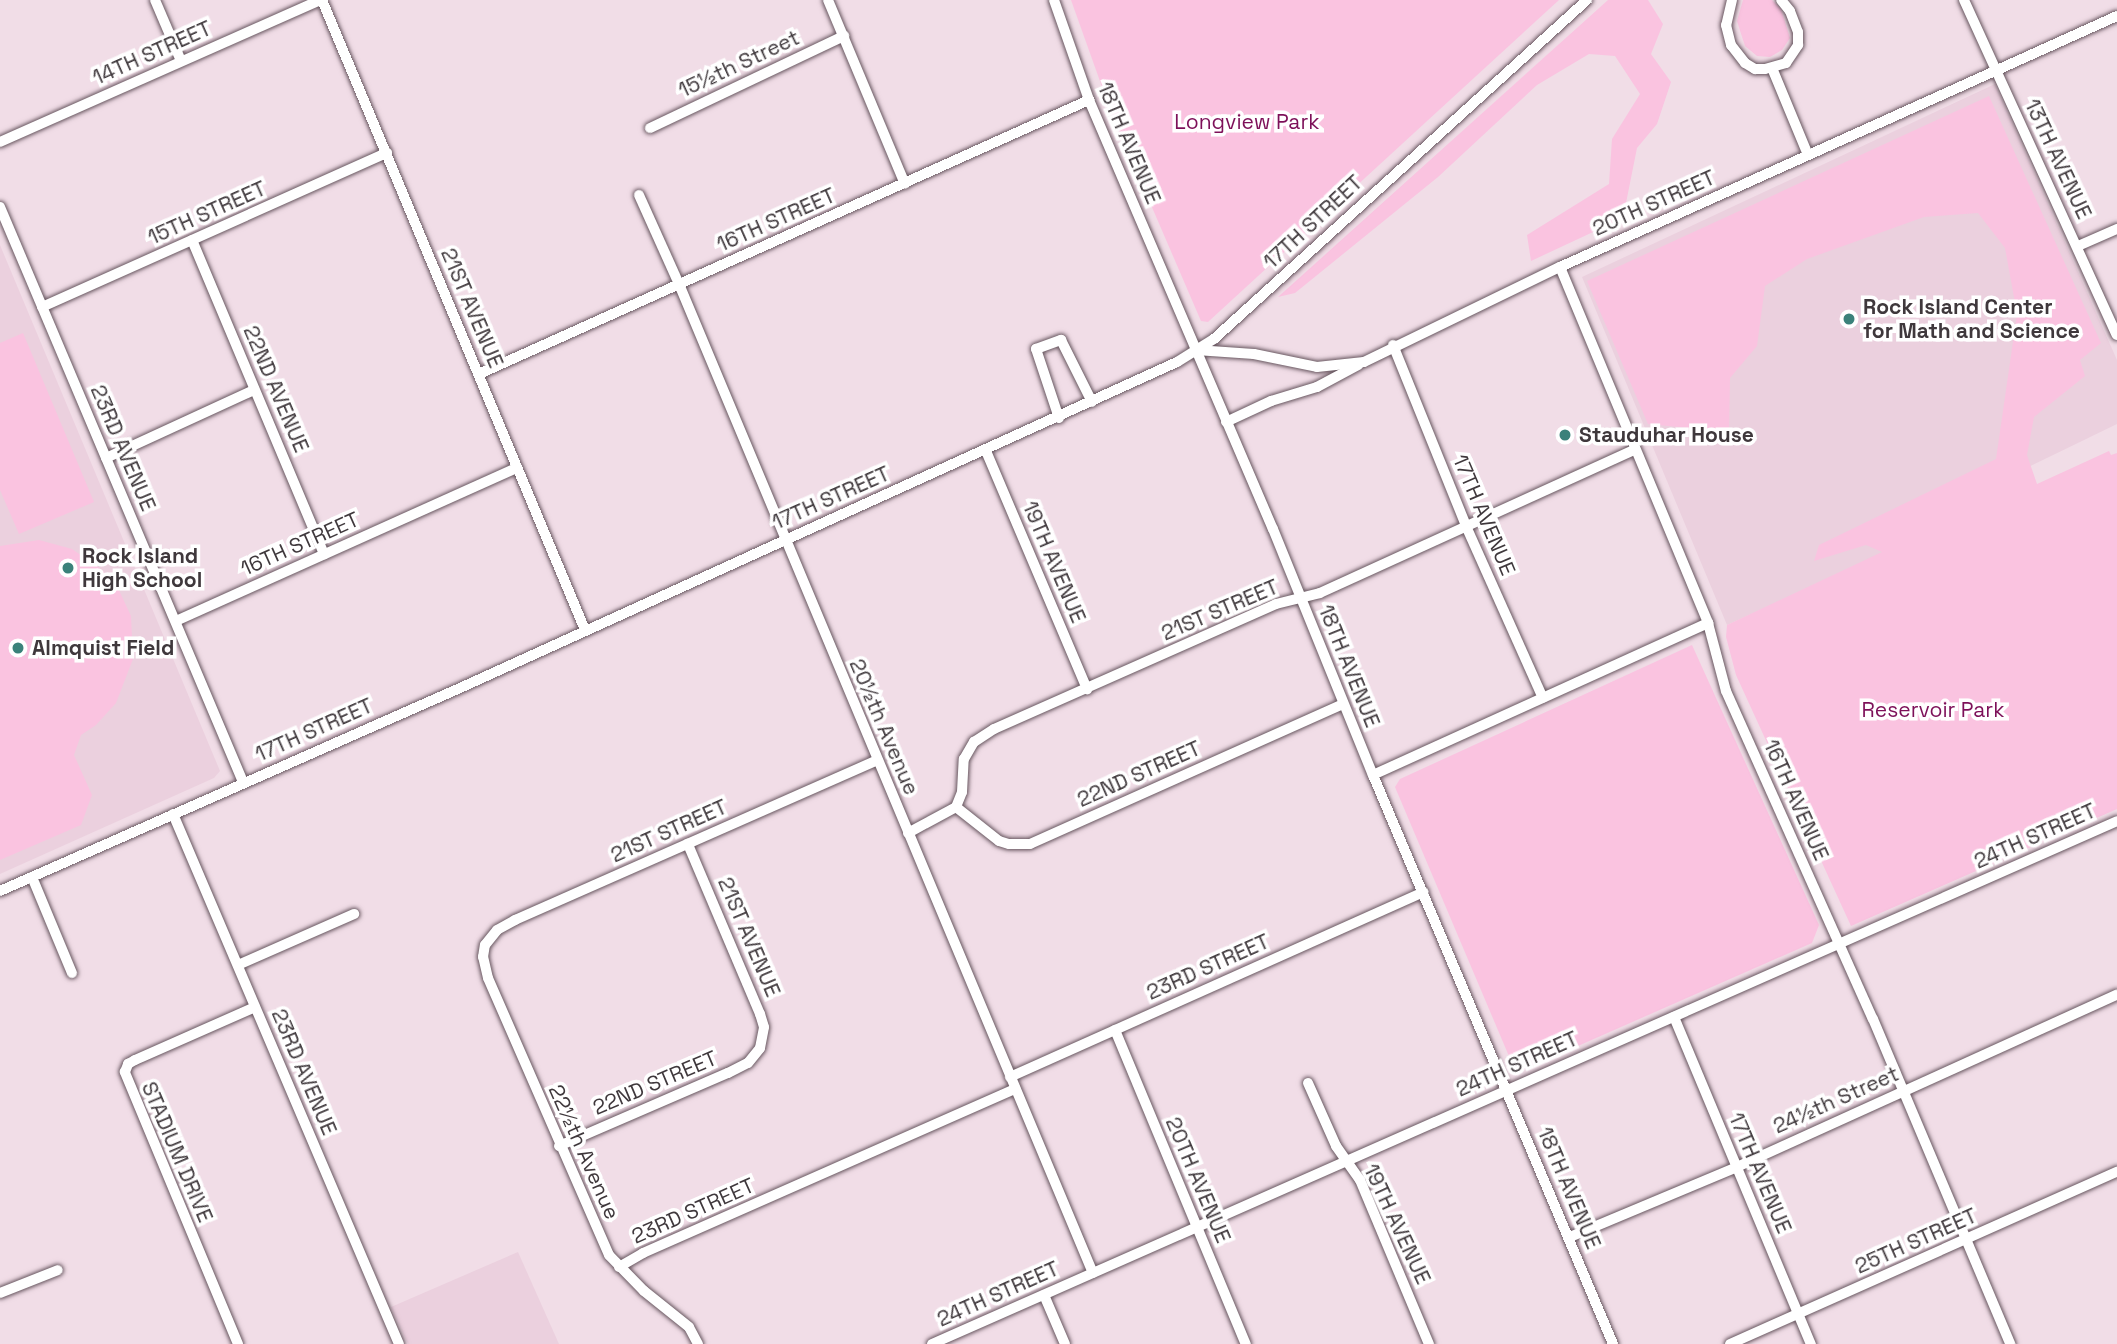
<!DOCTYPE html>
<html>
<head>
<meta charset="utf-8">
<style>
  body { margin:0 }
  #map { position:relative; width:2117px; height:1344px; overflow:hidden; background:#f1dde7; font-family:"Space Grotesk",sans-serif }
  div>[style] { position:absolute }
  .built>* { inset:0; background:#ebd0de }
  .green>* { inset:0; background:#fac3e0 }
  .roads { filter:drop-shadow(0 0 2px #67565f) drop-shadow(0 0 2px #67565f) }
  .minor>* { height:10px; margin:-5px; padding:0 5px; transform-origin:5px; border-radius:5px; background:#fff }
  .dots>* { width:19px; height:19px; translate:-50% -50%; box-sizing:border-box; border:4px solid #fff; border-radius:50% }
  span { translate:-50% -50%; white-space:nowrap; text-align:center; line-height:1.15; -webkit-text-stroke:7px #fff; paint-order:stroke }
  .street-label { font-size:21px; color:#3f383c }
  .park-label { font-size:21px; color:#7d1059 }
  .poi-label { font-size:21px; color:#3f383c; font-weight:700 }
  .left { translate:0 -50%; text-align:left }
</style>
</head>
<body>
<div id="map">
  <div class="built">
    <i style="clip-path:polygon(1995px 84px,2117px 360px,2117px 424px,2024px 469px,2031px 487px,1727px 625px,1582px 277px)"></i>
    <i style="clip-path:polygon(0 245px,220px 771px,214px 778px,0 874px)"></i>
    <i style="clip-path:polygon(518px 1252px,559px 1344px,408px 1344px,391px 1307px)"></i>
  </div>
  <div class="green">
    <i style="clip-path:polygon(1071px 0,1559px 0,1208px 322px,1201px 321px,1111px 112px)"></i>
    <i style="clip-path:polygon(1608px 0,1648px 0,1663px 24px,1651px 54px,1671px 82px,1657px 124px,1637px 148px,1623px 218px,1531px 261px,1527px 235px,1609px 184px,1612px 139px,1640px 94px,1615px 56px,1589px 54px,1537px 85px,1438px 177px,1295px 293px,1278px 297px)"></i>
    <i style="clip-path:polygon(1743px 0,1772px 0,1781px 9px,1790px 38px,1782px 50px,1770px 57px,1757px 56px,1745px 46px,1737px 21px)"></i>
    <i style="clip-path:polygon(1989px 96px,2101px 343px,2080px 360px,2085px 376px,2034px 417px,2027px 455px,2037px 484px,2109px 451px,2111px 455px,2117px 453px,2117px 809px,1851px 926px,1736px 675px,1726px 637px,1727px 625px,1882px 552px,1866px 545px,1814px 561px,1819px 545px,1996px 459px,2017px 314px,2005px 248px,1978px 213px,1924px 217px,1807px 259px,1765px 286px,1757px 346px,1730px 378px,1729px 432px,1648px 424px,1587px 281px)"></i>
    <i style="clip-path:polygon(23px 333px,94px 502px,19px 534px,0 490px,0 343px)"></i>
    <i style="clip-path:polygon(39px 540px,72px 549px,101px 569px,117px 586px,131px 616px,133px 659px,116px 703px,96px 725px,81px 735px,74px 755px,92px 795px,81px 825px,0 860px,0 546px)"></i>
    <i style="clip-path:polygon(1692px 645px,1819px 925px,1812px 943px,1521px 1071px,1514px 1068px,1395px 787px,1400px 779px)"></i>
  </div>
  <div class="roads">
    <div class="minor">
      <i style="left:155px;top:0;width:66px;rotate:66.9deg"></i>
      <i style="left:322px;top:0;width:683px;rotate:67.34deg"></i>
      <i style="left:828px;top:0;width:199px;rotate:67.3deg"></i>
      <i style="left:1054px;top:0;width:106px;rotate:70.7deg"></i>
      <i style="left:1089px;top:100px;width:467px;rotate:66.8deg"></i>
      <i style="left:1273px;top:529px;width:266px;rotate:67.9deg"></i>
      <i style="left:1373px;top:775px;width:618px;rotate:67.13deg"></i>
      <i style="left:1732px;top:0;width:26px;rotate:103deg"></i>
      <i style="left:1726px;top:25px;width:21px;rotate:76deg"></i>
      <i style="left:1731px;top:45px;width:23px;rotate:52deg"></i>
      <i style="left:1745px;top:63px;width:12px;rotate:31deg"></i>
      <i style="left:1755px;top:69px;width:10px"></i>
      <i style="left:1765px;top:69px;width:22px;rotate:-16deg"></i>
      <i style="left:1786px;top:63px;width:22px;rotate:-56deg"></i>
      <i style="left:1798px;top:45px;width:13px;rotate:-90deg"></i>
      <i style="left:1798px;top:32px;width:22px;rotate:-111deg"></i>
      <i style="left:1790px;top:11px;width:14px;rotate:-129deg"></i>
      <i style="left:1964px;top:0;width:368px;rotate:65.5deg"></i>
      <i style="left:1772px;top:68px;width:94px;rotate:67.5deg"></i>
      <i style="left:650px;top:128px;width:215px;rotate:-25.4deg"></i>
      <i style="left:0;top:142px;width:350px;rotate:-23.9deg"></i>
      <i style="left:639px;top:195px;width:98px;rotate:65.8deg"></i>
      <i style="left:679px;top:284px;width:1072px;rotate:67.29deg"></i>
      <i style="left:0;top:207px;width:624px;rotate:67.09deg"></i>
      <i style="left:192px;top:240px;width:341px;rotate:67.2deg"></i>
      <i style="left:2078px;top:246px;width:43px;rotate:-23.6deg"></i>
      <i style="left:1560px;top:267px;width:386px;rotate:67.4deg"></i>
      <i style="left:1708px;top:623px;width:70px;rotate:75.2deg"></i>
      <i style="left:1726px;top:691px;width:359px;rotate:65.9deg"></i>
      <i style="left:1873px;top:1019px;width:353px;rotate:67.1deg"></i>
      <i style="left:42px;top:307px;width:378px;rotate:-24.1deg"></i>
      <i style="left:1393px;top:345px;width:195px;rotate:68deg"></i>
      <i style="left:1466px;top:526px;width:188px;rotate:65.9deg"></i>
      <i style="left:1196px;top:350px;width:58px;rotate:3.9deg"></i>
      <i style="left:1254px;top:354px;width:64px;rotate:11.7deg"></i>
      <i style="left:1317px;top:367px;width:47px;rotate:-6.1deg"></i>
      <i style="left:1364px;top:362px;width:218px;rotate:-25.9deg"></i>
      <i style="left:1560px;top:267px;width:611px;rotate:-24.26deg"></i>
      <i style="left:479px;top:374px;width:669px;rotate:-24.19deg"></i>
      <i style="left:1059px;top:418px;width:73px;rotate:-108.4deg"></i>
      <i style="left:1036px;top:349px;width:27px;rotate:-20deg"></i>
      <i style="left:1061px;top:340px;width:69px;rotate:63.4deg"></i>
      <i style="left:1226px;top:422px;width:50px;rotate:-25deg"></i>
      <i style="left:1271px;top:401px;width:48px;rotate:-16.9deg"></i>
      <i style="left:1317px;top:387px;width:47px;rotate:-28.2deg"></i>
      <i style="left:986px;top:451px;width:259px;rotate:67deg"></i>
      <i style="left:106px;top:458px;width:163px;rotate:-24.7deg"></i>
      <i style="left:176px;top:621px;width:374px;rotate:-24.2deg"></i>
      <i style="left:1373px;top:775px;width:368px;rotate:-24.4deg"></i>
      <i style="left:956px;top:807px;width:55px;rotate:38.3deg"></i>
      <i style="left:999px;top:841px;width:10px;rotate:17deg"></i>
      <i style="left:1009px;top:844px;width:21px"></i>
      <i style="left:1030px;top:844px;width:343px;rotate:-24.1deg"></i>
      <i style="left:173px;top:814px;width:576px;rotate:66.91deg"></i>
      <i style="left:908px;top:833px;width:55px;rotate:-28.4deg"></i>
      <i style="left:956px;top:807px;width:16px;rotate:-68deg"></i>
      <i style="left:962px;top:792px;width:33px;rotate:-87deg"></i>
      <i style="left:964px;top:759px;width:20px;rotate:-60deg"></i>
      <i style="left:974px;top:742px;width:24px;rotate:-33deg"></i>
      <i style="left:994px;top:729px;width:308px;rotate:-23.9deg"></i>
      <i style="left:1276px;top:604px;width:45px;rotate:-14deg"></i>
      <i style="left:1320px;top:593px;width:345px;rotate:-24.5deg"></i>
      <i style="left:32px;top:877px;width:104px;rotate:67.4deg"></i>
      <i style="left:0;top:891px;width:503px;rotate:-23.81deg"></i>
      <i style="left:460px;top:688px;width:788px;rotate:-24.45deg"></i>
      <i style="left:1177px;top:362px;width:44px;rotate:-31.9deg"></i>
      <i style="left:1214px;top:339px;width:504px;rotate:-42.27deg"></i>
      <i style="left:238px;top:965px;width:127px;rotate:-23.7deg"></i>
      <i style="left:1674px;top:1017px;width:355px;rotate:67.3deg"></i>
      <i style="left:1115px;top:1030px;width:340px;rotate:67.4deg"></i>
      <i style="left:1010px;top:1077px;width:453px;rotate:-24.1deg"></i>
      <i style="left:1308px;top:1083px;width:69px;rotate:66deg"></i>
      <i style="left:1336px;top:1146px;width:42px;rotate:54.8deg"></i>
      <i style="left:1360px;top:1180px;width:178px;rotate:67.2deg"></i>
      <i style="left:559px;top:1146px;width:184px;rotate:-23.4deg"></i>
      <i style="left:728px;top:1073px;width:22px;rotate:-27deg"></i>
      <i style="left:748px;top:1063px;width:19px;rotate:-51deg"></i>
      <i style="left:760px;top:1048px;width:21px;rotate:-79deg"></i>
      <i style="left:764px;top:1027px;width:14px;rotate:-107deg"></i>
      <i style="left:760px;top:1014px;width:185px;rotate:-113deg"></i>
      <i style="left:1570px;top:1237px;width:181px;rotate:-22.7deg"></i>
      <i style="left:1737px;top:1167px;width:417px;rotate:-24.4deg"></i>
      <i style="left:619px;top:1267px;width:28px;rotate:-30deg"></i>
      <i style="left:643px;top:1253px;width:407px;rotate:-23.8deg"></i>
      <i style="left:0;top:1293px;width:62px;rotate:-21.6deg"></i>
      <i style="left:1044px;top:1295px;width:53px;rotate:66.8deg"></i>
      <i style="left:238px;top:1344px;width:295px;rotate:-112.6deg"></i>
      <i style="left:125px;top:1072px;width:9px;rotate:-69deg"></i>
      <i style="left:128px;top:1064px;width:8px;rotate:-30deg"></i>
      <i style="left:135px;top:1060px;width:131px;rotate:-23.8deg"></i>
      <i style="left:698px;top:1344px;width:19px;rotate:-118deg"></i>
      <i style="left:689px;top:1327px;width:58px;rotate:-141.3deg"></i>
      <i style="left:644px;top:1291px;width:50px;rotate:-134.2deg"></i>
      <i style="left:609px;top:1255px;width:302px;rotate:-113.6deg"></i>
      <i style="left:488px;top:978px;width:22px;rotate:-103deg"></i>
      <i style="left:483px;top:957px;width:12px;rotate:-81deg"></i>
      <i style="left:485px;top:945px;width:19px;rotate:-51deg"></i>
      <i style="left:497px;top:930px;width:21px;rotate:-29deg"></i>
      <i style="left:515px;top:920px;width:396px;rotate:-23.8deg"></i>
      <i style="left:932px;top:1344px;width:1295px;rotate:-23.81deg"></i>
      <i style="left:1730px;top:1344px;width:424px;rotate:-24deg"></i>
    </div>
  </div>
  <div class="dots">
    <i style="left:1849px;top:319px;background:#3b817a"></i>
    <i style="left:1565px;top:435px;background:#3b817a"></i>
    <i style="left:68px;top:568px;background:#3b817a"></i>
    <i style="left:18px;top:648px;background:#3b817a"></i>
  </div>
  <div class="street-label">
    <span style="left:152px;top:53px;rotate:-24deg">14TH STREET</span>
    <span style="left:739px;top:64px;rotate:-25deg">15½th Street</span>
    <span style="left:1129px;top:143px;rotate:67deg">18TH AVENUE</span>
    <span style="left:2058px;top:159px;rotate:65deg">13TH AVENUE</span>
    <span style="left:1654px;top:203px;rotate:-24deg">20TH STREET</span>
    <span style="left:207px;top:213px;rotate:-24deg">15TH STREET</span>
    <span style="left:776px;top:220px;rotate:-24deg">16TH STREET</span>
    <span style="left:1313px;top:222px;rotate:-43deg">17TH STREET</span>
    <span style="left:472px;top:308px;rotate:67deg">21ST AVENUE</span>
    <span style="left:276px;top:389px;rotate:67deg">22ND AVENUE</span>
    <span style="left:123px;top:448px;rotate:67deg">23RD AVENUE</span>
    <span style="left:831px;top:498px;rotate:-24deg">17TH STREET</span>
    <span style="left:1484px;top:515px;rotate:67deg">17TH AVENUE</span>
    <span style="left:300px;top:544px;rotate:-24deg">16TH STREET</span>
    <span style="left:1054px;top:562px;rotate:67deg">19TH AVENUE</span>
    <span style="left:1220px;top:610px;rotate:-23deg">21ST STREET</span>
    <span style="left:1349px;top:666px;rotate:68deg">18TH AVENUE</span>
    <span style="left:884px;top:727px;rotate:67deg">20½th Avenue</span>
    <span style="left:314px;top:730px;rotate:-24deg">17TH STREET</span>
    <span style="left:1139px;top:774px;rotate:-24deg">22ND STREET</span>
    <span style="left:1796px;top:800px;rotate:66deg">16TH AVENUE</span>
    <span style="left:669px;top:831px;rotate:-24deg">21ST STREET</span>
    <span style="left:2035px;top:836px;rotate:-24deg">24TH STREET</span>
    <span style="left:749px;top:937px;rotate:67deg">21ST AVENUE</span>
    <span style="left:1208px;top:967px;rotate:-24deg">23RD STREET</span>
    <span style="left:1517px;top:1064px;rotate:-24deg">24TH STREET</span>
    <span style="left:304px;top:1072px;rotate:67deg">23RD AVENUE</span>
    <span style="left:655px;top:1083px;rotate:-23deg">22ND STREET</span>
    <span style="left:1836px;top:1100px;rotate:-24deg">24½th Street</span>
    <span style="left:177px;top:1152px;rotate:67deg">STADIUM DRIVE</span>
    <span style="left:584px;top:1152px;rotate:66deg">22½th Avenue</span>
    <span style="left:1760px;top:1173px;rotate:67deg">17TH AVENUE</span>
    <span style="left:1198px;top:1180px;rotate:67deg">20TH AVENUE</span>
    <span style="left:1569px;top:1188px;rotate:67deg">18TH AVENUE</span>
    <span style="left:693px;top:1211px;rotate:-24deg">23RD STREET</span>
    <span style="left:1397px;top:1224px;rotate:65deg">19TH AVENUE</span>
    <span style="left:1916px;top:1241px;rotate:-24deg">25TH STREET</span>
    <span style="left:998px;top:1294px;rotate:-24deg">24TH STREET</span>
  </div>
  <div class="park-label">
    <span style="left:1247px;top:122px">Longview Park</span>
    <span style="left:1933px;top:710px">Reservoir Park</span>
  </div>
  <div class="poi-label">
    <span class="left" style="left:1863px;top:319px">Rock Island Center<br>for Math and Science</span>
    <span class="left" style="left:1579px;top:435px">Stauduhar House</span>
    <span class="left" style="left:82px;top:568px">Rock Island<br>High School</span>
    <span class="left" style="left:32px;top:648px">Almquist Field</span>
  </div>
</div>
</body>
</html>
